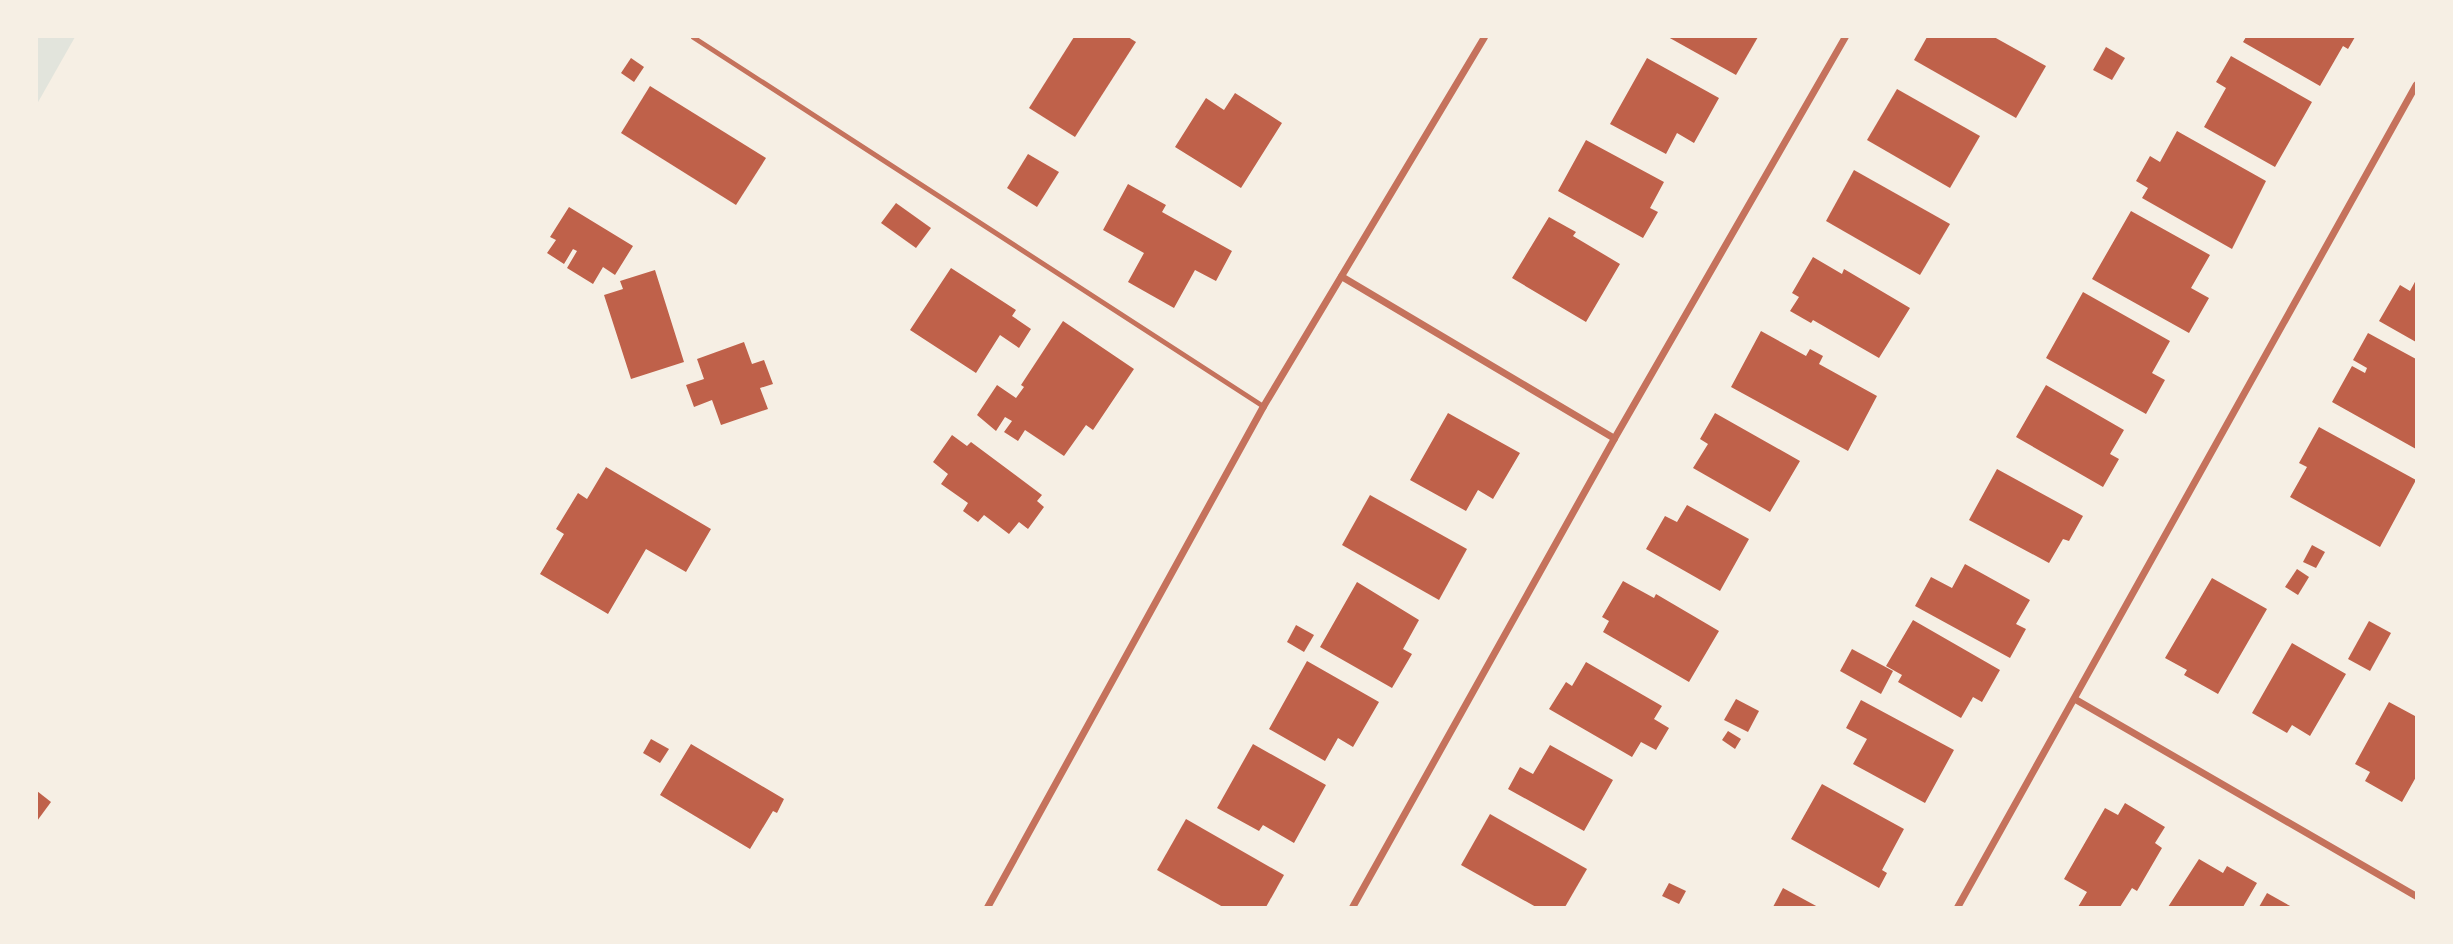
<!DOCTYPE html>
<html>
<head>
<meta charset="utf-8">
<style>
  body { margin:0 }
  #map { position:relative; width:2453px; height:944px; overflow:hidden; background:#f6efe4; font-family:"PT Sans Narrow",sans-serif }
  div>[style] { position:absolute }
  .green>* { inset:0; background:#e2e4dc }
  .building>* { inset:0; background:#bf614a }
  .service>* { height:5px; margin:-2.5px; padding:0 2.5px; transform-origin:2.5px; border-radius:2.5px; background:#c5725c }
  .minor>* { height:7px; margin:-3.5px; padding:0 3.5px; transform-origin:3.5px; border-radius:3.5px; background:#c5725c }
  span { translate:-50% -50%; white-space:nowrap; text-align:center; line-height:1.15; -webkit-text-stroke:5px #f6efe4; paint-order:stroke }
  .frame { position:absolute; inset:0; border:38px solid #f6efe4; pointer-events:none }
</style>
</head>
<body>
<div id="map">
  <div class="green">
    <i style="clip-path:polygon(37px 37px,75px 37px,37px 104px)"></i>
  </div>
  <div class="building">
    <i style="clip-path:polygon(1074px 37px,1128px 37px,1136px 42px,1075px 137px,1029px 108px)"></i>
    <i style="clip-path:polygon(1668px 37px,1758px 37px,1736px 75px)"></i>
    <i style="clip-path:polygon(1927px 37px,1994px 37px,2046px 66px,2016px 118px,1914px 60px)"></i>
    <i style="clip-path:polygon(2246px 37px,2355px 37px,2348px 49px,2343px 46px,2320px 86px,2243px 42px)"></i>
    <i style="clip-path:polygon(2106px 47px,2125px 58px,2112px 80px,2093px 70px)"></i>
    <i style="clip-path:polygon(2231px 56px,2312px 102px,2275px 167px,2204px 127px,2226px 88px,2216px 82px)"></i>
    <i style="clip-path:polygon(631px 58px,644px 67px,634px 82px,621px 73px)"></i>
    <i style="clip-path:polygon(1647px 58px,1719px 98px,1694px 143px,1677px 133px,1666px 154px,1610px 124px)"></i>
    <i style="clip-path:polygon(650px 86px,766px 158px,736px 205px,621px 133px)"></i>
    <i style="clip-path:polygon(1897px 89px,1980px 136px,1950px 188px,1867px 140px)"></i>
    <i style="clip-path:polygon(1235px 93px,1282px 123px,1241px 188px,1175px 147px,1206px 98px,1224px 110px)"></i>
    <i style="clip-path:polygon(2177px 131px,2266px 181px,2232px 249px,2142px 198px,2148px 188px,2136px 181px,2150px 156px,2160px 162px)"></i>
    <i style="clip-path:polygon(1586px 140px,1664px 182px,1650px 208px,1658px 212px,1643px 238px,1558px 191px)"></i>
    <i style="clip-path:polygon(1028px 154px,1059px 172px,1037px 207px,1007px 188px)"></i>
    <i style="clip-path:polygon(1854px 170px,1950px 224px,1920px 275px,1826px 221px)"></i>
    <i style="clip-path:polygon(1128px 184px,1166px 205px,1162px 212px,1232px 251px,1216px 281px,1195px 270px,1174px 308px,1128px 282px,1144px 253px,1103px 230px)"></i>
    <i style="clip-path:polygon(896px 203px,931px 228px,916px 248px,881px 223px)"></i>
    <i style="clip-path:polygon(569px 207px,633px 246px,615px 275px,603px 267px,593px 284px,567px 268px,577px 251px,573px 249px,564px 264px,547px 253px,556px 240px,550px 237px)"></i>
    <i style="clip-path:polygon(2131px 211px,2210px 255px,2191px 288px,2209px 298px,2189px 333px,2092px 279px)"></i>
    <i style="clip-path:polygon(1549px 217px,1576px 232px,1573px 236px,1620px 264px,1586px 322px,1512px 278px)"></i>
    <i style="clip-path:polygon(1813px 257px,1842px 274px,1844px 269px,1910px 308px,1879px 358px,1813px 320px,1811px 323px,1790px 311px,1799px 297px,1792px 293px)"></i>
    <i style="clip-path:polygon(951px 268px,1016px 310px,1012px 316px,1031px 329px,1019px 348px,1000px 335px,976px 373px,910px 330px)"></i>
    <i style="clip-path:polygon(655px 270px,684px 362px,631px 379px,604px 295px,623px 289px,620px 281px)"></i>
    <i style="clip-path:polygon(2416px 280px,2416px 342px,2379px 321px,2400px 285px,2410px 291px)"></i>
    <i style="clip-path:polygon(2083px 292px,2170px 341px,2152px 373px,2165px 380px,2146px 414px,2046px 358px)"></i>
    <i style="clip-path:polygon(1063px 321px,1134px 369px,1093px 430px,1086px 425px,1064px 456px,1025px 430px,1018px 441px,1004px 432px,1012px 421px,1005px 417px,996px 431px,977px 415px,997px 385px,1016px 398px,1024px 387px,1021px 385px)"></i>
    <i style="clip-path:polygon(1761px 331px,1806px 356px,1810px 349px,1823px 356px,1819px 364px,1877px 396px,1848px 451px,1731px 387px)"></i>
    <i style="clip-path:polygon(2368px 333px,2416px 359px,2416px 449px,2332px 402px,2352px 366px,2365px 373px,2367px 368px,2353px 360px)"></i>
    <i style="clip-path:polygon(744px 342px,752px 364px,764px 360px,773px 384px,760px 388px,768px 409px,721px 425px,712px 400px,694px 407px,686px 385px,704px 379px,697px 359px)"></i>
    <i style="clip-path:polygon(2046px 385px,2124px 430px,2110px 454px,2119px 459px,2103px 487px,2016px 437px)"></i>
    <i style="clip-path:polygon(1448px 413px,1520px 453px,1493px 499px,1478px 490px,1466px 511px,1410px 480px)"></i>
    <i style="clip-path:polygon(1715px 413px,1800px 461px,1770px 512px,1693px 468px,1708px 444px,1700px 439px)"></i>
    <i style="clip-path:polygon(2319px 427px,2416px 480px,2380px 547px,2290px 497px,2307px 467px,2299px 463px)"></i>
    <i style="clip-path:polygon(952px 435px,967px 446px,971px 442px,1042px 495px,1037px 501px,1044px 507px,1028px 529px,1019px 522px,1009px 534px,984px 515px,978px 522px,963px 511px,968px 503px,941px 484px,948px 474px,933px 462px)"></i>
    <i style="clip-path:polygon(606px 467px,711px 529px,686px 572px,646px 549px,608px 614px,540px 574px,564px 534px,556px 529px,578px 493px,587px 499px)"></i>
    <i style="clip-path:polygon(1997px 469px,2083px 516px,2069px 541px,2063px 539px,2049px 563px,1969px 520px)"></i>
    <i style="clip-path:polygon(1370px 495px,1467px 549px,1439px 600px,1342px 545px)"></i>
    <i style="clip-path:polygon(1687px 505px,1749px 539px,1720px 591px,1646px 549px,1665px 516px,1677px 522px)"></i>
    <i style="clip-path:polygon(2312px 545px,2325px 552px,2316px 568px,2303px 562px)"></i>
    <i style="clip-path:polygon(1965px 564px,2030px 600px,2016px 624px,2026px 629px,2010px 658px,1915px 606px,1931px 577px,1952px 588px)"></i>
    <i style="clip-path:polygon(2297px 569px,2309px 577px,2298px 595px,2285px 587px)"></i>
    <i style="clip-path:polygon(2212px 578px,2267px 609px,2218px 694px,2184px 675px,2187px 670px,2165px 658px)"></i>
    <i style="clip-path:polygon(1623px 581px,1654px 598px,1656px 594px,1719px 631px,1689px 682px,1603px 632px,1609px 621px,1602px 617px)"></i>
    <i style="clip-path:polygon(1357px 582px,1419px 620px,1403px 649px,1412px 654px,1392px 688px,1320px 647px)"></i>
    <i style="clip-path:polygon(1913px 620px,2000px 670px,1982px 702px,1973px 697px,1961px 718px,1898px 682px,1902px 675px,1886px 666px)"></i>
    <i style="clip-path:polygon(2369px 621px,2391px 633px,2370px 671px,2348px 659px)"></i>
    <i style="clip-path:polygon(1296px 625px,1314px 635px,1304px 652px,1287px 642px)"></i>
    <i style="clip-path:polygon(2292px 643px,2346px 674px,2310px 736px,2292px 725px,2287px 733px,2252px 713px)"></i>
    <i style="clip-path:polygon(1852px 649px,1893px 671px,1881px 694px,1840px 671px)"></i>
    <i style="clip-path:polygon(1307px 661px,1379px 702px,1353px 747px,1338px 738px,1325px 761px,1269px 729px)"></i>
    <i style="clip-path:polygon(1586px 662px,1662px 706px,1654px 719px,1669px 728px,1656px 750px,1641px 742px,1632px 757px,1549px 709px,1566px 682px,1572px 686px)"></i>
    <i style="clip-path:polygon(1736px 699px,1759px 711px,1748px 732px,1724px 720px)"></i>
    <i style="clip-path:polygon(1861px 700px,1954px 750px,1925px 803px,1853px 764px,1867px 739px,1846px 728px)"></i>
    <i style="clip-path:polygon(2389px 702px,2415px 716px,2416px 713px,2416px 777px,2402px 802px,2365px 781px,2370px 772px,2355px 764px)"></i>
    <i style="clip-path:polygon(1728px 731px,1741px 739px,1735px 749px,1722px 740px)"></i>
    <i style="clip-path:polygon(651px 739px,669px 749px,660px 763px,643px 753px)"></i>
    <i style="clip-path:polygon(691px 744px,784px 799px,777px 813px,773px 811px,750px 849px,660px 795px)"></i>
    <i style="clip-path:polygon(1253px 744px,1326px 785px,1294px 843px,1263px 825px,1259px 831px,1217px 808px)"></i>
    <i style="clip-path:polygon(1550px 745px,1613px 780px,1584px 831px,1508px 789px,1520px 767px,1533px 774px)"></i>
    <i style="clip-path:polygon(1822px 784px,1904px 829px,1882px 870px,1887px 873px,1879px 888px,1791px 839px)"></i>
    <i style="clip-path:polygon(37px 791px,51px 802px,37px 821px)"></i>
    <i style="clip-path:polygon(2125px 803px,2165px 827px,2155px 843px,2162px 848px,2137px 891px,2132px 888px,2120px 907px,2078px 907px,2087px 892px,2064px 879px,2105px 808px,2118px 815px)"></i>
    <i style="clip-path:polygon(1490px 814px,1587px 869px,1565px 907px,1536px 907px,1461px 865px)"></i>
    <i style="clip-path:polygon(1186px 819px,1284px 875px,1266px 907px,1223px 907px,1157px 870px)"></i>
    <i style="clip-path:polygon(2199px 859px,2223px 873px,2227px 866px,2257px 883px,2243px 907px,2168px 907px)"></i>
    <i style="clip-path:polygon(1669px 883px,1686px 891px,1679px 904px,1662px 896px)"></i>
    <i style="clip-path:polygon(1783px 888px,1818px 907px,1773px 907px)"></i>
    <i style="clip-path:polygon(2267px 893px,2292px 907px,2259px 907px)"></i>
  </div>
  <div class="service">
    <i style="left:693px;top:37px;width:679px;rotate:32.92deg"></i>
  </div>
  <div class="minor">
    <i style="left:1341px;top:276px;width:317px;rotate:30.7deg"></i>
    <i style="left:2075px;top:699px;width:394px;rotate:30deg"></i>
    <i style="left:987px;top:907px;width:572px;rotate:-61.15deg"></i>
    <i style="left:1263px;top:406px;width:430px;rotate:-59.1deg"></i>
    <i style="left:1352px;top:907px;width:537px;rotate:-60.81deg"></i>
    <i style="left:1614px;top:438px;width:463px;rotate:-60.1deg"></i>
    <i style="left:1957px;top:907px;width:942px;rotate:-60.85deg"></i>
  </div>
  <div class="frame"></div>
</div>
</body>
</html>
